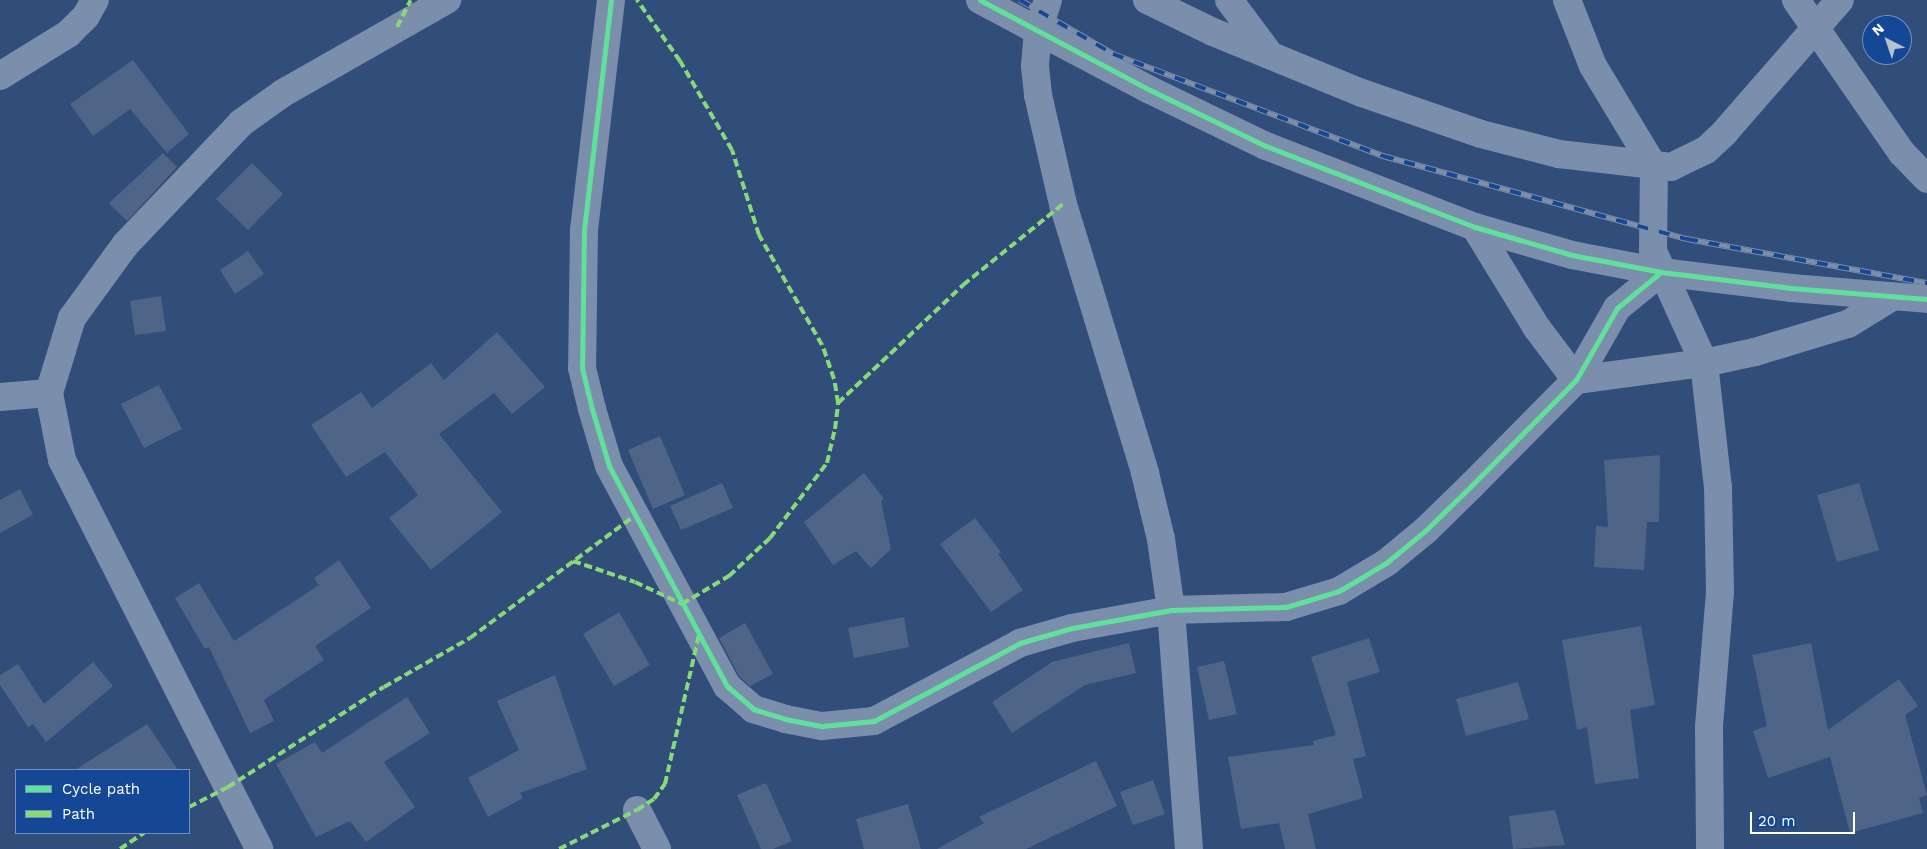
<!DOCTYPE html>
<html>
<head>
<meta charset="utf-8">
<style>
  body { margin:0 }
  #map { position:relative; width:1927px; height:849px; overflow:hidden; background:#314d79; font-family:"Work Sans",sans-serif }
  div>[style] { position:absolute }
  .building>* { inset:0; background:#4f6588 }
  .minor>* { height:28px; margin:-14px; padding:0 14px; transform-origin:14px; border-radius:14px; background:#7b8eab }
  .rail>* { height:5.5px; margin-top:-2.75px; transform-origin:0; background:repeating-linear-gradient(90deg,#144796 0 11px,#7c8eaa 0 22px); box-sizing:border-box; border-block:1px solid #7c8eaa }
  .quiet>* { height:4px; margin-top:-2px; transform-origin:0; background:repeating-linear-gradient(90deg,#86db77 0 8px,transparent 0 12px) }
  .cycleway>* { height:5px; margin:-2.5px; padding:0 2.5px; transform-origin:2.5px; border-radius:2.5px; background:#60e19b }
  span { translate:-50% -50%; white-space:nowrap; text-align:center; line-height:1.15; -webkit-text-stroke:5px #144796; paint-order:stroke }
  .legend { position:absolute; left:15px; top:769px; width:175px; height:65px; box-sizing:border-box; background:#144796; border:1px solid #7291c0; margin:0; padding:6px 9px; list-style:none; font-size:15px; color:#fff }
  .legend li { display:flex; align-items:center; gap:10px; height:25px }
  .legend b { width:25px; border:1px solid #7291c0 }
  .north { position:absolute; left:1862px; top:15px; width:50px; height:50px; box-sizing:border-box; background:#144796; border:1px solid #7291c0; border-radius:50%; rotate:319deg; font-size:14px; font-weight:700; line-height:20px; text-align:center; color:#fff }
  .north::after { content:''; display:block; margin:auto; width:18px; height:22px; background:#b7c1d0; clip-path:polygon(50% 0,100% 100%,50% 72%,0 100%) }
  .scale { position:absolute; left:1750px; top:812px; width:105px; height:22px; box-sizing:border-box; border:2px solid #fff; border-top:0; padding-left:6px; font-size:15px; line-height:18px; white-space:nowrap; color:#fff; -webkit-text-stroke:4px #144796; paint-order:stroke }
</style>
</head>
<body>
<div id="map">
  <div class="building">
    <i style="clip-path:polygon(133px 60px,189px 134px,167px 153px,130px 109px,93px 136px,70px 104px)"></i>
    <i style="clip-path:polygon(163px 153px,177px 167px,127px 221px,109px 203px)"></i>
    <i style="clip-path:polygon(252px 163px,283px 194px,248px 230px,216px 199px)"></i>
    <i style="clip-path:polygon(248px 251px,264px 274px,235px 294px,220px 270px)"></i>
    <i style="clip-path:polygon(161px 296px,166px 331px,135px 335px,130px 301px)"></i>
    <i style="clip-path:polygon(497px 332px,545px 387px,512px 414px,494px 393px,439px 434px,502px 512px,431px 570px,389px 518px,418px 495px,385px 452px,346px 477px,311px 425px,361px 392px,372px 408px,431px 363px,444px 380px)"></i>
    <i style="clip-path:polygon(159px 385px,182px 429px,144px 448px,121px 404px)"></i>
    <i style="clip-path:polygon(660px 436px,685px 495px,653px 509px,628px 450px)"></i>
    <i style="clip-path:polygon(1660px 455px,1659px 522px,1647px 522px,1644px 570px,1594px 567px,1596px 526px,1608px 527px,1604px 460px)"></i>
    <i style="clip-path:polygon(864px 473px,884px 499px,881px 501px,891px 549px,871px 568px,856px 551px,833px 565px,804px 522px)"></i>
    <i style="clip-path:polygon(722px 483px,733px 508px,681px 530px,670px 506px)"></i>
    <i style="clip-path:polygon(1859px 483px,1879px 550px,1837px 562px,1817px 495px)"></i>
    <i style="clip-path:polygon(20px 489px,33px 515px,0 533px,0 500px)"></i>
    <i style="clip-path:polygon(975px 518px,1001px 552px,998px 554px,1023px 590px,991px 612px,940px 544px)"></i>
    <i style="clip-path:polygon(339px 560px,371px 608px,315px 646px,324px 660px,264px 700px,274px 721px,250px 733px,209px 647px,205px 649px,175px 598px,199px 583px,234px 641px,319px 585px,314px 578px)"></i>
    <i style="clip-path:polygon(619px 612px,650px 665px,614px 686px,583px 634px)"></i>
    <i style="clip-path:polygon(904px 617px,909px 647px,854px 658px,848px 628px)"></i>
    <i style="clip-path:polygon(745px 623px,773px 674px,750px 686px,739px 676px,719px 638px)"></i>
    <i style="clip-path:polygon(1641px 626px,1655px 705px,1630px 710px,1639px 778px,1595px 784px,1587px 727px,1577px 730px,1562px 640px)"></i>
    <i style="clip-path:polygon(1369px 638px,1380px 672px,1347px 682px,1366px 756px,1353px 759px,1363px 798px,1308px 814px,1316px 849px,1285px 849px,1279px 823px,1241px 829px,1228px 757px,1314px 745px,1313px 741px,1336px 735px,1311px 657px)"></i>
    <i style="clip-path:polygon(1129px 643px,1136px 673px,1085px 685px,1012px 733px,992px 702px,1052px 662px)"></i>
    <i style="clip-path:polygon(1811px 643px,1828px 730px,1899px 679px,1918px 706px,1905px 715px,1927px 795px,1919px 798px,1923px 813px,1850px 833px,1830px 757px,1768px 778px,1753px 731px,1767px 726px,1752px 655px)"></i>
    <i style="clip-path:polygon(1224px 661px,1237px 714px,1209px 720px,1197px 667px)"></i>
    <i style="clip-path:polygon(93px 662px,113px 686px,46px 742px,33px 724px,28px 727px,0 685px,0 675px,18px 664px,44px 704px)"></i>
    <i style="clip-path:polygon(555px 675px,587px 769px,520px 793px,523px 798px,488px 817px,468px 778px,519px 750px,497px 701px)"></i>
    <i style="clip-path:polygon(1518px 682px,1529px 719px,1466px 736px,1456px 699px)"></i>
    <i style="clip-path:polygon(407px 697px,430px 733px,384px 762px,415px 807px,366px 842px,350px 821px,316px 837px,276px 764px,315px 742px,322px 753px)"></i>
    <i style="clip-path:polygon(147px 724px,178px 770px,75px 770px)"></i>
    <i style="clip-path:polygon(1096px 761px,1117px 806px,1026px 849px,937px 849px,984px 823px,979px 817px)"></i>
    <i style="clip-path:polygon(1153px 780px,1165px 814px,1133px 825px,1120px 792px)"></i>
    <i style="clip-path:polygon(766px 783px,792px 841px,773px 849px,761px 849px,737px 795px)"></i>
    <i style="clip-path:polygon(908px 804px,921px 849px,864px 849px,856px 819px)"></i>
    <i style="clip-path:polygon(1555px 810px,1565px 845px,1513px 849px,1509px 816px)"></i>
  </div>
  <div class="minor">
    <i style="left:611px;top:0;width:232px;rotate:96.7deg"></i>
    <i style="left:584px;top:230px;width:138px;rotate:90.8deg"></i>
    <i style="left:582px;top:368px;width:42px;rotate:76.3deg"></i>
    <i style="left:592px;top:409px;width:59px;rotate:73.4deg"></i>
    <i style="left:609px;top:466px;width:250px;rotate:61.8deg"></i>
    <i style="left:727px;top:686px;width:35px;rotate:41deg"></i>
    <i style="left:753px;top:709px;width:34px;rotate:17deg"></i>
    <i style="left:785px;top:719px;width:38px;rotate:11deg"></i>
    <i style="left:822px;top:726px;width:52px;rotate:-5.5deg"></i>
    <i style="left:874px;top:721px;width:166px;rotate:-28.1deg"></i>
    <i style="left:1020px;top:643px;width:54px;rotate:-16.1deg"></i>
    <i style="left:1072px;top:628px;width:101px;rotate:-10.3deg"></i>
    <i style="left:1171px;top:610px;width:115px;rotate:-1.5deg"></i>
    <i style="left:1286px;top:607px;width:55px;rotate:-16.8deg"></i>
    <i style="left:1339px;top:591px;width:55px;rotate:-30.8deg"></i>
    <i style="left:1386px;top:563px;width:52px;rotate:-39.5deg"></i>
    <i style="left:1426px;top:530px;width:63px;rotate:-44.4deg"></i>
    <i style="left:1471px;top:486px;width:149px;rotate:-45.3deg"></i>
    <i style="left:1576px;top:380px;width:83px;rotate:-60.3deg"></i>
    <i style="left:1617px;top:308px;width:57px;rotate:-39.3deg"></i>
    <i style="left:980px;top:0;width:192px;rotate:27.9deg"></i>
    <i style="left:1150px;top:90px;width:129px;rotate:25.8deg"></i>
    <i style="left:1266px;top:146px;width:224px;rotate:21.2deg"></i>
    <i style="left:1475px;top:227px;width:101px;rotate:16.1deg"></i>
    <i style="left:1572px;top:255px;width:91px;rotate:10.8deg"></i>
    <i style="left:1661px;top:272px;width:131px;rotate:7deg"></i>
    <i style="left:1791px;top:288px;width:136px;rotate:4.6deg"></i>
    <i style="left:1048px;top:0;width:33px;rotate:108deg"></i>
    <i style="left:1038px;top:31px;width:35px;rotate:95deg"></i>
    <i style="left:1035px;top:66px;width:29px;rotate:84deg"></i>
    <i style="left:1038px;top:95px;width:112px;rotate:77.1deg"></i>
    <i style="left:1063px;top:204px;width:281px;rotate:73deg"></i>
    <i style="left:1145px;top:473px;width:68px;rotate:76.4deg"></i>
    <i style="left:1161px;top:539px;width:72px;rotate:82deg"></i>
    <i style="left:1171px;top:610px;width:240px;rotate:85.7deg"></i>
    <i style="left:1147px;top:0;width:73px;rotate:25.9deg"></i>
    <i style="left:1213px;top:32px;width:161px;rotate:22.3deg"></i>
    <i style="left:1362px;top:93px;width:126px;rotate:19deg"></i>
    <i style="left:1481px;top:134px;width:81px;rotate:14.4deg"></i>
    <i style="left:1559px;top:154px;width:113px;rotate:6.6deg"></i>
    <i style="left:1671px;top:167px;width:39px;rotate:-26deg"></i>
    <i style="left:1706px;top:150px;width:25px;rotate:-43deg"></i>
    <i style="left:1724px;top:133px;width:176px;rotate:-48.9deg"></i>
    <i style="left:1229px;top:0;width:69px;rotate:53.3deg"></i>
    <i style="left:1567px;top:0;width:71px;rotate:68.5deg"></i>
    <i style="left:1593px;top:66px;width:118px;rotate:58.9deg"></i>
    <i style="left:1654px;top:167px;width:84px;rotate:90.7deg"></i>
    <i style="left:1653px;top:251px;width:123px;rotate:65.5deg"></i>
    <i style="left:1704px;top:363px;width:125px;rotate:83.6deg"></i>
    <i style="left:1718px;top:487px;width:105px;rotate:88.9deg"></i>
    <i style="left:1720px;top:592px;width:135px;rotate:94.7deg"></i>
    <i style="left:1709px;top:727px;width:122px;rotate:89.5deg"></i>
    <i style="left:1796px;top:0;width:186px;rotate:55.3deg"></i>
    <i style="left:1902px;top:153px;width:36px;rotate:46deg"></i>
    <i style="left:0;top:76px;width:80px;rotate:-31.7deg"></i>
    <i style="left:68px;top:34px;width:25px;rotate:-45deg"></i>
    <i style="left:86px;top:16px;width:18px;rotate:-61deg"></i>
    <i style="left:1475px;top:227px;width:119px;rotate:58.5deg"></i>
    <i style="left:1537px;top:328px;width:65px;rotate:53.1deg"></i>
    <i style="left:1576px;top:380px;width:129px;rotate:-7.6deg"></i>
    <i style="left:1704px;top:363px;width:52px;rotate:-12.2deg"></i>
    <i style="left:1755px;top:352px;width:97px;rotate:-16.8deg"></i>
    <i style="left:1848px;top:324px;width:52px;rotate:-31.5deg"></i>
    <i style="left:49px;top:393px;width:68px;rotate:79deg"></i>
    <i style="left:62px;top:460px;width:436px;rotate:63.1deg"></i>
    <i style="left:0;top:397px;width:49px;rotate:-4.7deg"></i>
    <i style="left:49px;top:393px;width:78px;rotate:-73deg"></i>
    <i style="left:72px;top:318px;width:90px;rotate:-54deg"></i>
    <i style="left:125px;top:245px;width:168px;rotate:-46.4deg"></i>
    <i style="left:241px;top:123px;width:52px;rotate:-35.5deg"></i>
    <i style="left:283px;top:93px;width:189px;rotate:-29.6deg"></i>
    <i style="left:637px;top:810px;width:44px;rotate:62.9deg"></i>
  </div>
  <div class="rail">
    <i style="left:1020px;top:0;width:108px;rotate:30.1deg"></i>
    <i style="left:1113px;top:54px;width:289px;rotate:20.7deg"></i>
    <i style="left:1383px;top:156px;width:315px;rotate:15.3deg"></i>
    <i style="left:1687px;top:239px;width:244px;rotate:10.4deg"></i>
  </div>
  <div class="quiet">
    <i style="left:397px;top:27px;width:30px;rotate:-63deg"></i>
    <i style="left:838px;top:403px;width:172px;rotate:-43.3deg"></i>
    <i style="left:963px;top:285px;width:129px;rotate:-39deg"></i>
    <i style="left:573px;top:561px;width:65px;rotate:18.7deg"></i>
    <i style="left:635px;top:582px;width:52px;rotate:25.1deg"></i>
    <i style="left:682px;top:604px;width:55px;rotate:-30.8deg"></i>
    <i style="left:729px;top:576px;width:56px;rotate:-42.8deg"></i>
    <i style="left:770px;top:538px;width:94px;rotate:-52.8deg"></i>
    <i style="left:827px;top:463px;width:35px;rotate:-77deg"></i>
    <i style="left:835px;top:429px;width:26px;rotate:-83deg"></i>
    <i style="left:838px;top:403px;width:24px;rotate:-99deg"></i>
    <i style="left:834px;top:379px;width:36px;rotate:-109deg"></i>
    <i style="left:822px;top:345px;width:127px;rotate:-119.8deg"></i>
    <i style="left:759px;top:235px;width:89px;rotate:-107.6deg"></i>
    <i style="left:732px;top:150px;width:103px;rotate:-120.3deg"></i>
    <i style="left:680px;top:61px;width:75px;rotate:-125.2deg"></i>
    <i style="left:189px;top:807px;width:44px;rotate:-27.1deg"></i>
    <i style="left:228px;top:787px;width:185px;rotate:-32.7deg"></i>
    <i style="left:384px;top:687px;width:99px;rotate:-29.7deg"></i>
    <i style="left:470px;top:638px;width:204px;rotate:-36.6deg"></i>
    <i style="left:120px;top:849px;width:29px;rotate:-34deg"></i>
    <i style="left:559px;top:849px;width:87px;rotate:-26.6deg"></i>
    <i style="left:637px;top:810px;width:20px;rotate:-33deg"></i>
    <i style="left:654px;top:799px;width:19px;rotate:-54deg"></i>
    <i style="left:665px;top:784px;width:154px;rotate:-77.2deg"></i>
  </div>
  <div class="cycleway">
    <i style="left:611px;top:0;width:232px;rotate:96.7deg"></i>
    <i style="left:584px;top:230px;width:138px;rotate:90.8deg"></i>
    <i style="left:582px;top:368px;width:42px;rotate:76.3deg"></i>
    <i style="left:592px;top:409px;width:59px;rotate:73.4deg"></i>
    <i style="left:609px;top:466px;width:250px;rotate:61.8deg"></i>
    <i style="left:727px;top:686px;width:35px;rotate:41deg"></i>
    <i style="left:753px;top:709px;width:34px;rotate:17deg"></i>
    <i style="left:785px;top:719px;width:38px;rotate:11deg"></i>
    <i style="left:822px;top:726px;width:52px;rotate:-5.5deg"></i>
    <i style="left:874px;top:721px;width:166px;rotate:-28.1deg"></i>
    <i style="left:1020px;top:643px;width:54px;rotate:-16.1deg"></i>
    <i style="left:1072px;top:628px;width:101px;rotate:-10.3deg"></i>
    <i style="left:1171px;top:610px;width:115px;rotate:-1.5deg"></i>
    <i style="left:1286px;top:607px;width:55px;rotate:-16.8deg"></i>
    <i style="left:1339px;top:591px;width:55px;rotate:-30.8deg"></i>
    <i style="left:1386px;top:563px;width:52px;rotate:-39.5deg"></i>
    <i style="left:1426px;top:530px;width:63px;rotate:-44.4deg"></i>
    <i style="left:1471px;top:486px;width:149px;rotate:-45.3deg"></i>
    <i style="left:1576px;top:380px;width:83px;rotate:-60.3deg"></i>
    <i style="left:1617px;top:308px;width:57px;rotate:-39.3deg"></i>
    <i style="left:980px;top:0;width:192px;rotate:27.9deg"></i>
    <i style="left:1150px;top:90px;width:129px;rotate:25.8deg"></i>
    <i style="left:1266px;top:146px;width:224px;rotate:21.2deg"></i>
    <i style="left:1475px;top:227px;width:101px;rotate:16.1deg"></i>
    <i style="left:1572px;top:255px;width:91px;rotate:10.8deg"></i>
    <i style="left:1661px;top:272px;width:131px;rotate:7deg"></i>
    <i style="left:1791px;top:288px;width:136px;rotate:4.6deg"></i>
  </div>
  <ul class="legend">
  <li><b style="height:6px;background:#60e19b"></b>Cycle path</li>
  <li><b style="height:6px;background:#86db77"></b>Path</li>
  </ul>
  <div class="north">N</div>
  <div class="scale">20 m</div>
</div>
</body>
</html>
